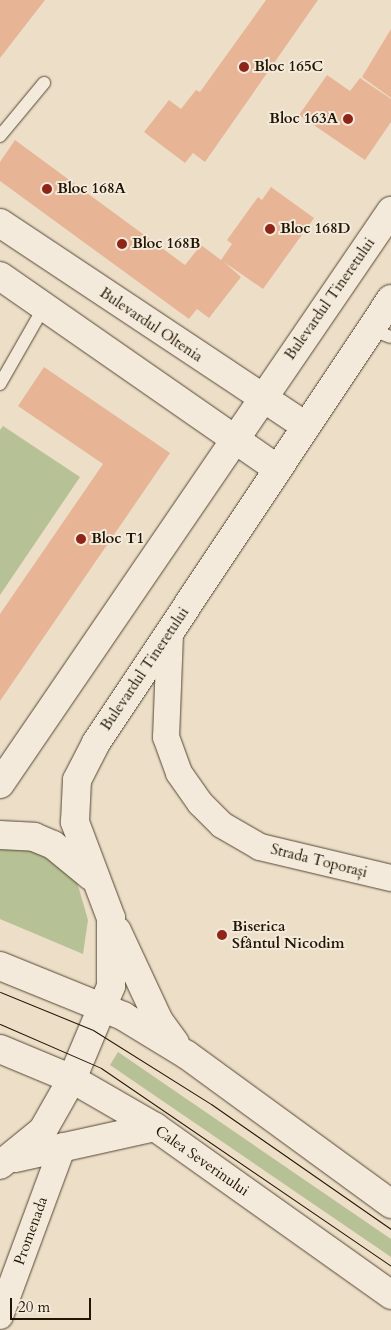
<!DOCTYPE html>
<html>
<head>
<meta charset="utf-8">
<style>
  body { margin:0 }
  #map { position:relative; width:391px; height:1330px; overflow:hidden; background:#eddec7; font-family:Cardo,serif }
  div>[style] { position:absolute }
  .green>* { inset:0; background:#b7c196 }
  .building>* { inset:0; background:#e7b596 }
  .roads { filter:drop-shadow(0 0 1px #554734) drop-shadow(0 0 1px #554734) }
  .lane>* { height:12px; margin:-6px; padding:0 6px; transform-origin:6px; border-radius:6px; background:#f3eadb }
  .street>* { height:26px; margin:-13px; padding:0 13px; transform-origin:13px; border-radius:13px; background:#f3eadb }
  .secondary>* { height:28px; margin:-14px; padding:0 14px; transform-origin:14px; border-radius:14px; background:#f3eadb }
  .tram>* { height:1px; margin:-0.5px; padding:0 0.5px; transform-origin:0.5px; border-radius:0.5px; background:#221503 }
  .dots>* { width:14px; height:14px; translate:-50% -50%; box-sizing:border-box; border:2px solid #f3eadb; border-radius:50% }
  span { translate:-50% -50%; white-space:nowrap; text-align:center; line-height:1.15; -webkit-text-stroke:4px #f3eadb; paint-order:stroke }
  .poi-label { font-size:15px; color:#221503; font-weight:700 }
  .left { translate:0 -50%; text-align:left }
  .right { translate:-100% -50%; text-align:right }
  .street-label { font-size:15px; color:#221503 }
  .scale { position:absolute; left:10px; top:1298px; width:81px; height:22px; box-sizing:border-box; border:2px solid #221503; border-top:0; padding-left:6px; font-size:15px; line-height:18px; white-space:nowrap; color:#221503; -webkit-text-stroke:4px #f3eadb; paint-order:stroke }
</style>
</head>
<body>
<div id="map">
  <div class="green">
    <i style="clip-path:polygon(3px 426px,80px 477px,0 595px,0 430px)"></i>
    <i style="clip-path:polygon(16px 846px,52px 856px,77px 882px,88px 920px,83px 954px,0 919px,0 849px)"></i>
    <i style="clip-path:polygon(118px 1052px,391px 1239px,391px 1257px,110px 1065px)"></i>
  </div>
  <div class="building">
    <i style="clip-path:polygon(0 0,45px 0,0 58px)"></i>
    <i style="clip-path:polygon(266px 0,318px 0,205px 162px,193px 153px,185px 163px,144px 132px,169px 100px,181px 109px,196px 90px,200px 92px)"></i>
    <i style="clip-path:polygon(391px 29px,391px 98px,362px 77px)"></i>
    <i style="clip-path:polygon(327px 75px,350px 91px,360px 78px,391px 99px,391px 122px,365px 160px,299px 115px)"></i>
    <i style="clip-path:polygon(15px 140px,185px 265px,201px 245px,221px 260px,232px 244px,227px 240px,258px 197px,262px 200px,271px 187px,314px 218px,263px 289px,224px 262px,241px 277px,209px 318px,197px 309px,189px 319px,0 181px,0 162px)"></i>
    <i style="clip-path:polygon(44px 367px,170px 453px,0 701px,0 614px,103px 464px,18px 406px)"></i>
  </div>
  <div class="roads">
    <div class="lane">
      <i style="left:0;top:136px;width:69px;rotate:-50.3deg"></i>
      <i style="left:370px;top:329px;width:22px;rotate:21deg"></i>
      <i style="left:0;top:384px;width:89px;rotate:-60.3deg"></i>
    </div>
    <div class="street">
      <i style="left:170px;top:634px;width:103px;rotate:92.2deg"></i>
      <i style="left:166px;top:737px;width:38px;rotate:70deg"></i>
      <i style="left:179px;top:773px;width:37px;rotate:55deg"></i>
      <i style="left:200px;top:803px;width:31px;rotate:45deg"></i>
      <i style="left:222px;top:825px;width:44px;rotate:30.1deg"></i>
      <i style="left:260px;top:847px;width:135px;rotate:13.3deg"></i>
      <i style="left:0;top:1316px;width:181px;rotate:-69.7deg"></i>
    </div>
    <div class="secondary">
      <i style="left:0;top:223px;width:365px;rotate:33.6deg"></i>
      <i style="left:0;top:276px;width:336px;rotate:34.8deg"></i>
      <i style="left:0;top:784px;width:694px;rotate:-55.69deg"></i>
      <i style="left:0;top:835px;width:34px;rotate:3deg"></i>
      <i style="left:34px;top:837px;width:21px;rotate:23deg"></i>
      <i style="left:53px;top:845px;width:50px;rotate:39.4deg"></i>
      <i style="left:117px;top:931px;width:99px;rotate:65deg"></i>
      <i style="left:159px;top:1021px;width:27px;rotate:54deg"></i>
      <i style="left:0;top:966px;width:133px;rotate:22.1deg"></i>
      <i style="left:123px;top:1016px;width:75px;rotate:31.4deg"></i>
      <i style="left:187px;top:1055px;width:253px;rotate:36.1deg"></i>
      <i style="left:0;top:1049px;width:78px;rotate:22.6deg"></i>
      <i style="left:72px;top:1079px;width:96px;rotate:30deg"></i>
      <i style="left:155px;top:1127px;width:290px;rotate:35.4deg"></i>
      <i style="left:15px;top:1158px;width:143px;rotate:-12.5deg"></i>
      <i style="left:0;top:1165px;width:55px;rotate:-39.1deg"></i>
      <i style="left:43px;top:1130px;width:59px;rotate:-60.4deg"></i>
      <i style="left:72px;top:1079px;width:101px;rotate:-67.2deg"></i>
      <i style="left:111px;top:986px;width:68px;rotate:-90deg"></i>
      <i style="left:111px;top:918px;width:103px;rotate:-110.6deg"></i>
      <i style="left:75px;top:822px;width:42px;rotate:-87.3deg"></i>
      <i style="left:77px;top:780px;width:42px;rotate:-62.8deg"></i>
      <i style="left:96px;top:743px;width:533px;rotate:-56.4deg"></i>
    </div>
  </div>
  <div class="tram">
    <i style="left:0;top:992px;width:100px;rotate:22.2deg"></i>
    <i style="left:93px;top:1030px;width:139px;rotate:32.1deg"></i>
    <i style="left:211px;top:1104px;width:219px;rotate:34.8deg"></i>
    <i style="left:0;top:1024px;width:110px;rotate:23.5deg"></i>
    <i style="left:101px;top:1068px;width:351px;rotate:34.3deg"></i>
  </div>
  <div class="dots">
    <i style="left:244px;top:67px;background:#8f2418"></i>
    <i style="left:348px;top:119px;background:#8f2418"></i>
    <i style="left:47px;top:189px;background:#8f2418"></i>
    <i style="left:270px;top:229px;background:#8f2418"></i>
    <i style="left:122px;top:244px;background:#8f2418"></i>
    <i style="left:81px;top:539px;background:#8f2418"></i>
    <i style="left:222px;top:935px;background:#8f2418"></i>
  </div>
  <div class="poi-label">
    <span class="left" style="left:254px;top:67px">Bloc 165C</span>
    <span class="right" style="left:338px;top:119px">Bloc 163A</span>
    <span class="left" style="left:57px;top:189px">Bloc 168A</span>
    <span class="left" style="left:280px;top:229px">Bloc 168D</span>
    <span class="left" style="left:132px;top:244px">Bloc 168B</span>
    <span class="left" style="left:91px;top:539px">Bloc T1</span>
    <span class="left" style="left:232px;top:935px">Biserica<br>Sfântul Nicodim</span>
  </div>
  <div class="street-label">
    <span style="left:330px;top:299px;rotate:-55deg">Bulevardul Tineretului</span>
    <span style="left:151px;top:325px;rotate:34deg">Bulevardul Oltenia</span>
    <span style="left:145px;top:669px;rotate:-56deg">Bulevardul Tineretului</span>
    <span style="left:319px;top:861px;rotate:14deg">Strada Toporași</span>
    <span style="left:202px;top:1161px;rotate:35deg">Calea Severinului</span>
    <span style="left:31px;top:1231px;rotate:-70deg">Promenada</span>
  </div>
  <div class="scale">20 m</div>
</div>
</body>
</html>
